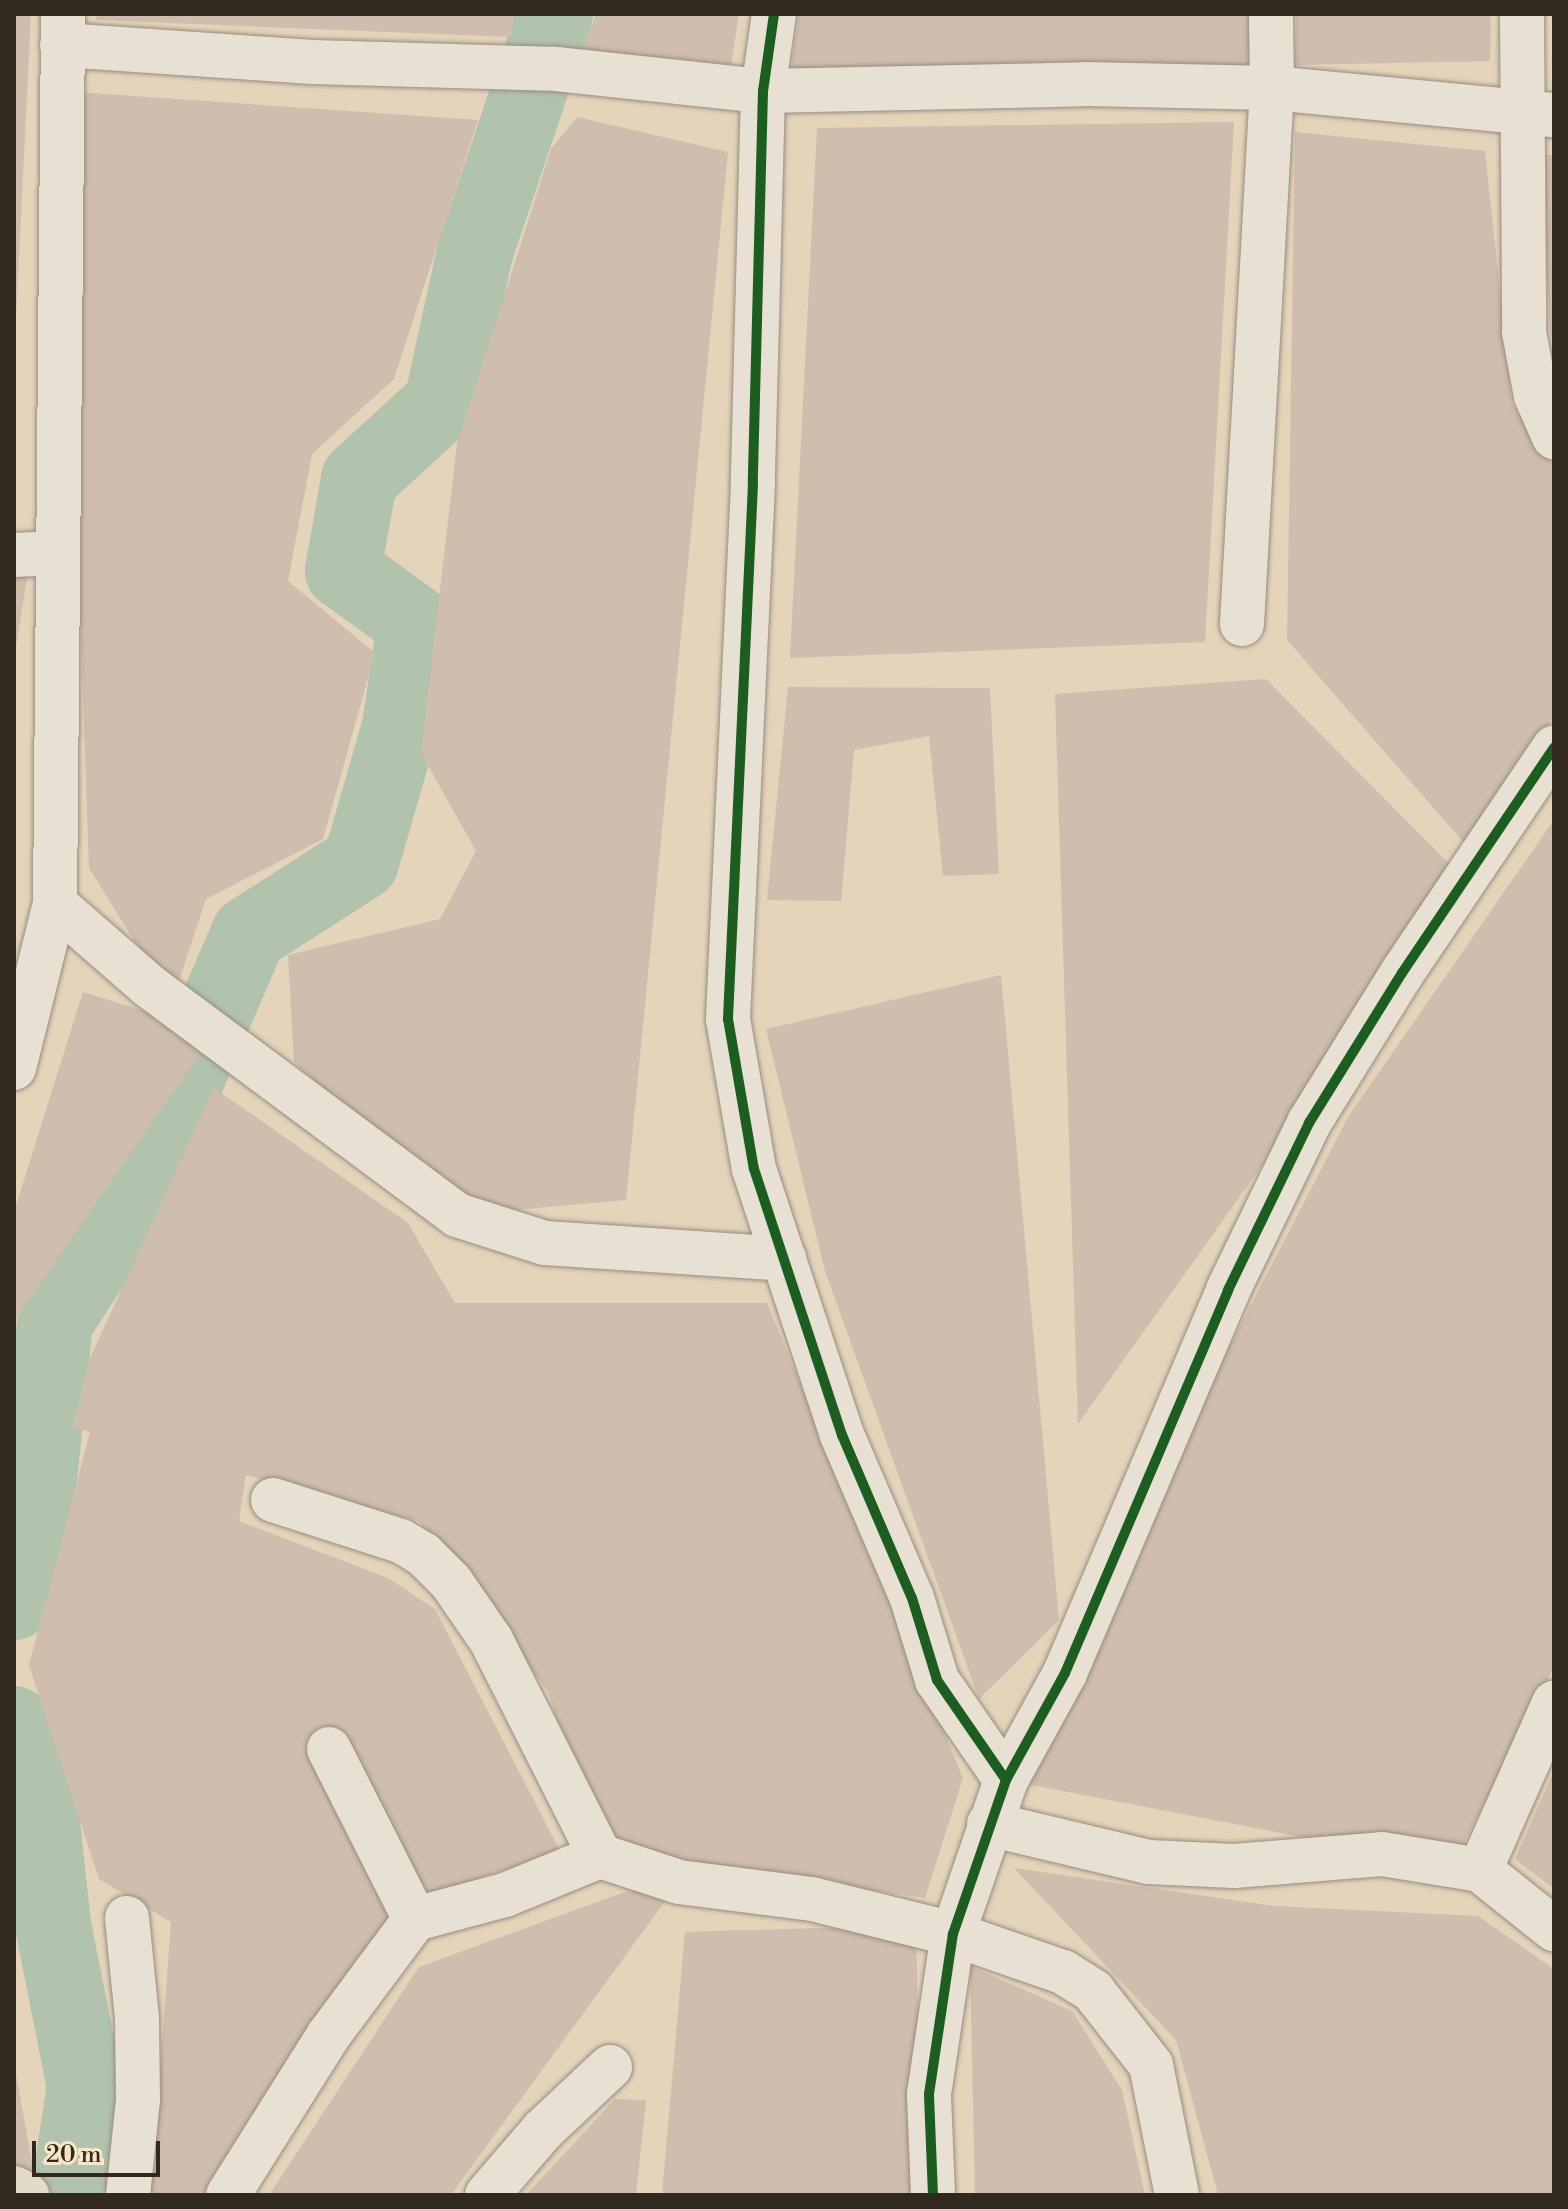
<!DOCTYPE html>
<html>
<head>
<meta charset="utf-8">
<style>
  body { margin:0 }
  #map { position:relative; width:1568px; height:2209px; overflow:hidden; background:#e3d4ba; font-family:"Libre Bodoni",serif }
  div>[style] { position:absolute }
  .river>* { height:76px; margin:-38px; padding:0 38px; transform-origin:38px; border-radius:38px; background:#b1c2ad }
  .building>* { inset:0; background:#cfbdad }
  .roads { filter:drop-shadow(0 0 2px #968d7e) drop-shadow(0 0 2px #968d7e) }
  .minor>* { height:44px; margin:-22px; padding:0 22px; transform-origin:22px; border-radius:22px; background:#e7e0d3 }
  .major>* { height:44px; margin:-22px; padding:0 22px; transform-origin:22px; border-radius:22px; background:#e3dacb }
  .cycleway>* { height:10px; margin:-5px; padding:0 5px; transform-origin:5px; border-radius:5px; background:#1b5e20 }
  span { translate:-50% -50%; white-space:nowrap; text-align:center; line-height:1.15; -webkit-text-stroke:6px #f8e6c7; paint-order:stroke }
  .frame { position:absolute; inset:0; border:16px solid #31291e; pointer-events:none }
  .scale { position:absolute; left:32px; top:2141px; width:128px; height:36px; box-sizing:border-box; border:4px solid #31291e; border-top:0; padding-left:10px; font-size:24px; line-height:28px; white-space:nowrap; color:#31291e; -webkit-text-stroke:6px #f8e6c7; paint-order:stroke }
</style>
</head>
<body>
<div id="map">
  <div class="river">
    <i style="left:14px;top:1602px;width:57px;rotate:-71.6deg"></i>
    <i style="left:32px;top:1548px;width:227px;rotate:-84.2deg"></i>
    <i style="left:55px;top:1322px;width:150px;rotate:-57.3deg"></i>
    <i style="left:136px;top:1196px;width:285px;rotate:-66.7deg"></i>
    <i style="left:249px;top:934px;width:133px;rotate:-32.7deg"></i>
    <i style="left:361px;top:862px;width:141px;rotate:-73.9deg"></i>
    <i style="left:400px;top:727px;width:105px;rotate:-81.8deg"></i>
    <i style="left:415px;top:623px;width:89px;rotate:-144.2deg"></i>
    <i style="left:343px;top:571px;width:93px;rotate:-80.1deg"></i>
    <i style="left:359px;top:479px;width:113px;rotate:-42.5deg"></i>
    <i style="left:442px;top:403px;width:155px;rotate:-77.7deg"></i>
    <i style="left:475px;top:252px;width:251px;rotate:-71.4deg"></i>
    <i style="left:14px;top:1724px;width:66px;rotate:68.5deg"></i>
    <i style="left:38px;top:1785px;width:141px;rotate:83.9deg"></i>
    <i style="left:53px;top:1925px;width:164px;rotate:78.8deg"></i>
    <i style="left:85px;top:2086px;width:87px;rotate:98.6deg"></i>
    <i style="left:72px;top:2172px;width:25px;rotate:116deg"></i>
  </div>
  <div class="building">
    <i style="clip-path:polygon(14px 14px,31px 14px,16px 318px,14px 318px)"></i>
    <i style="clip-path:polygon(97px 14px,515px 14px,511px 37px,96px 20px)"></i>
    <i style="clip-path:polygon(596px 14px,739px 14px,731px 65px,583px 49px)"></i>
    <i style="clip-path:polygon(799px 14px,1270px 14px,1271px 64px,788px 91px)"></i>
    <i style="clip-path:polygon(1296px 14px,1491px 14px,1490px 61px,1295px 65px)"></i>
    <i style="clip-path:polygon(62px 91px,478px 120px,394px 379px,312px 454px,288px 581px,375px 653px,323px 839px,206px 899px,172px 1002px,89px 868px)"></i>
    <i style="clip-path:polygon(577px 117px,728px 152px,626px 1200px,457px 1215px,294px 1062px,288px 955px,440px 919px,476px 851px,421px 753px,457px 444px,551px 149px)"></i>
    <i style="clip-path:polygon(1234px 122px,1205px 642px,790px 658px,817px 128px)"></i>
    <i style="clip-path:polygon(1295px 132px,1485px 151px,1512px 404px,1554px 465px,1554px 715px,1479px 860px,1287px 640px)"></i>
    <i style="clip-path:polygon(1541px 155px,1554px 155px,1553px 343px,1550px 332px)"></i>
    <i style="clip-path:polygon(31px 554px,16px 647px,14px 647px,14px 560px)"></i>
    <i style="clip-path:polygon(1266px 679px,1465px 880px,1078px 1424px,1055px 694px)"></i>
    <i style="clip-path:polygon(788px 687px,990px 688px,999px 874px,943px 876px,929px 736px,854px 750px,841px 901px,767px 900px)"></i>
    <i style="clip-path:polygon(1554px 820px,1554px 1667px,1452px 1866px,1006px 1780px,1348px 1117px)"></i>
    <i style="clip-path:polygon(1001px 975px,1059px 1620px,979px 1699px,825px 1271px,766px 1029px)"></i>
    <i style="clip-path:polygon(83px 992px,214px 1033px,14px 1321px,14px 1212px)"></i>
    <i style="clip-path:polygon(214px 1088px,408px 1223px,455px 1303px,767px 1303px,963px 1778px,925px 1898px,597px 1849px,548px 1691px,419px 1521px,246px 1475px,239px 1521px,388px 1578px,435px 1609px,560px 1851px,432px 1894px,204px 2195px,151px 2195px,171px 1922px,99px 1879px,29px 1665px,90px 1432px,73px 1427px,90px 1358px)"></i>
    <i style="clip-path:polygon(1554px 1771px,1554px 1889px,1515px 1859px)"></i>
    <i style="clip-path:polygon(1014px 1868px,1274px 1906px,1478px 1916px,1554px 1969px,1554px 2195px,1218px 2195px,1176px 2040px)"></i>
    <i style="clip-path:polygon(679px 1882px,451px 2195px,269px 2195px,419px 1967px,622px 1893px)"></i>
    <i style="clip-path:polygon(916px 1925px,922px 2195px,662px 2195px,685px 1932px)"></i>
    <i style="clip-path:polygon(970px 1966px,1072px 2011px,1122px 2090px,1145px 2195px,975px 2195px)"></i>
    <i style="clip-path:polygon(16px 2074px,38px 2195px,14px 2187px)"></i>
    <i style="clip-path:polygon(615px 2099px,646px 2100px,636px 2195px,526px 2195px)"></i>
  </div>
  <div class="roads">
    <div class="minor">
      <i style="left:774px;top:14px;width:78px;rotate:98.1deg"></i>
      <i style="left:763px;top:91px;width:393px;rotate:91.5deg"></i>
      <i style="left:753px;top:484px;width:536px;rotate:92.68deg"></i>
      <i style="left:728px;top:1019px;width:152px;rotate:80.2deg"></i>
      <i style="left:754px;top:1169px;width:280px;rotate:71.7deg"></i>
      <i style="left:842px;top:1435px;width:177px;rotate:66.8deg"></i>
      <i style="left:912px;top:1598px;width:86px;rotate:73deg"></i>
      <i style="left:937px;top:1680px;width:121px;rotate:55.4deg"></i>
      <i style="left:1522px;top:14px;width:318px;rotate:89.6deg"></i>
      <i style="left:1524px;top:332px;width:65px;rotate:79.4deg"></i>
      <i style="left:1536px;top:396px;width:45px;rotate:66.3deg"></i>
      <i style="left:62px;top:45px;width:251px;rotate:3.9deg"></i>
      <i style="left:312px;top:62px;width:244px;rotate:1.6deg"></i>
      <i style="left:556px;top:69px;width:208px;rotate:6.1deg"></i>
      <i style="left:763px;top:91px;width:322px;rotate:-1.2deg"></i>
      <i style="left:1085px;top:84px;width:187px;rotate:1.2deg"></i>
      <i style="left:1272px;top:88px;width:283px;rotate:5.5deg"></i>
      <i style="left:14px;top:555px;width:44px;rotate:-2.6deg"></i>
      <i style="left:1242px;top:624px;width:537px;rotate:-86.8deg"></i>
      <i style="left:1272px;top:88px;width:74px;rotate:-90.8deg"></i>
      <i style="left:55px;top:904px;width:125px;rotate:41.1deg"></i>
      <i style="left:149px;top:986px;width:384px;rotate:36.6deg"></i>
      <i style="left:457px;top:1215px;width:92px;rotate:17.7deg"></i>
      <i style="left:545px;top:1243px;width:240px;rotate:3.8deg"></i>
      <i style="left:14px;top:1068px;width:169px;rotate:-76deg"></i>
      <i style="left:55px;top:904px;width:890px;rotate:-89.48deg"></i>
      <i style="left:273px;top:1500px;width:134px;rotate:17.8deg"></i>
      <i style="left:401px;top:1541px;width:26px;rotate:31deg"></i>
      <i style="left:423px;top:1554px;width:40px;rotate:45deg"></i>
      <i style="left:451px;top:1582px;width:70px;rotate:55.4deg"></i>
      <i style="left:491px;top:1640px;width:242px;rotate:63.2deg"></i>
      <i style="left:329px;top:1749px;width:191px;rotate:63.2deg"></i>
      <i style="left:989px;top:1824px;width:164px;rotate:13.4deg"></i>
      <i style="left:1149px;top:1862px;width:85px;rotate:2.7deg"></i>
      <i style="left:1234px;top:1866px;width:148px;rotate:-4.6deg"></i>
      <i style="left:1382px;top:1854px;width:99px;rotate:9.3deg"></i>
      <i style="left:1480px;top:1870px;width:95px;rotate:38.6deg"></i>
      <i style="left:1480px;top:1870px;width:183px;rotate:-66.1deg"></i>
      <i style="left:127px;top:1918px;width:100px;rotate:84.3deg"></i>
      <i style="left:137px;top:2018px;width:82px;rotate:89.3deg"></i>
      <i style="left:138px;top:2100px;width:96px;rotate:96deg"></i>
      <i style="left:228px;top:2195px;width:188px;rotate:-57.8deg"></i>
      <i style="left:328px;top:2036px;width:146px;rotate:-53.4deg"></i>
      <i style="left:415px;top:1919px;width:93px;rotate:-14.9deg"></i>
      <i style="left:505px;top:1895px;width:103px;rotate:-22.3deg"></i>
      <i style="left:600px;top:1856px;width:83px;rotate:18.2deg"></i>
      <i style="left:679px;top:1882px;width:134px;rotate:7.3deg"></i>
      <i style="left:812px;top:1899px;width:145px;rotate:13.9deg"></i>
      <i style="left:953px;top:1934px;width:116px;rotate:19.1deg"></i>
      <i style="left:1063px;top:1972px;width:36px;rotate:32deg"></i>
      <i style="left:1093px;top:1991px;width:94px;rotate:51.9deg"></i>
      <i style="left:1151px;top:2065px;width:133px;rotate:78.7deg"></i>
      <i style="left:487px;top:2195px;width:86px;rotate:-49.3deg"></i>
      <i style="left:543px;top:2130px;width:92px;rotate:-43.2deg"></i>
      <i style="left:933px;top:2195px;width:101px;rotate:-92.3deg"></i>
      <i style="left:929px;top:2094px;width:162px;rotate:-81.5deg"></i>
      <i style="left:953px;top:1934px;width:163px;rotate:-71deg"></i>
      <i style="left:1006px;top:1780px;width:122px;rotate:-61.1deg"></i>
      <i style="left:1065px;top:1673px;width:416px;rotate:-66.9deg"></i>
      <i style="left:1228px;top:1290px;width:186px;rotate:-64.1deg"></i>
      <i style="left:1309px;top:1123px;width:176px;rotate:-58.2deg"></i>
      <i style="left:1402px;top:973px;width:272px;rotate:-56deg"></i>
    </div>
    <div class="major">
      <i style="left:14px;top:2188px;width:15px;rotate:28deg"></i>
    </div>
  </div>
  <div class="cycleway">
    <i style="left:774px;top:14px;width:78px;rotate:98.1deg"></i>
    <i style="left:763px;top:91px;width:393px;rotate:91.5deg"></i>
    <i style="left:753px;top:484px;width:536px;rotate:92.68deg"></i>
    <i style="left:728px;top:1019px;width:152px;rotate:80.2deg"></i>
    <i style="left:754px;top:1169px;width:280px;rotate:71.7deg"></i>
    <i style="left:842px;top:1435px;width:177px;rotate:66.8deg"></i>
    <i style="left:912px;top:1598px;width:86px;rotate:73deg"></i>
    <i style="left:937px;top:1680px;width:121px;rotate:55.4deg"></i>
    <i style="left:933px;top:2195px;width:101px;rotate:-92.3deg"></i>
    <i style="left:929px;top:2094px;width:162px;rotate:-81.5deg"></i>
    <i style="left:953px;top:1934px;width:163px;rotate:-71deg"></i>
    <i style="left:1006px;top:1780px;width:122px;rotate:-61.1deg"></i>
    <i style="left:1065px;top:1673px;width:416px;rotate:-66.9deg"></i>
    <i style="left:1228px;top:1290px;width:186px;rotate:-64.1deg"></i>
    <i style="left:1309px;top:1123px;width:176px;rotate:-58.2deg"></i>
    <i style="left:1402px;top:973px;width:272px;rotate:-56deg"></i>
  </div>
  <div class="frame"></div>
  <div class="scale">20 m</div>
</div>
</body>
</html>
